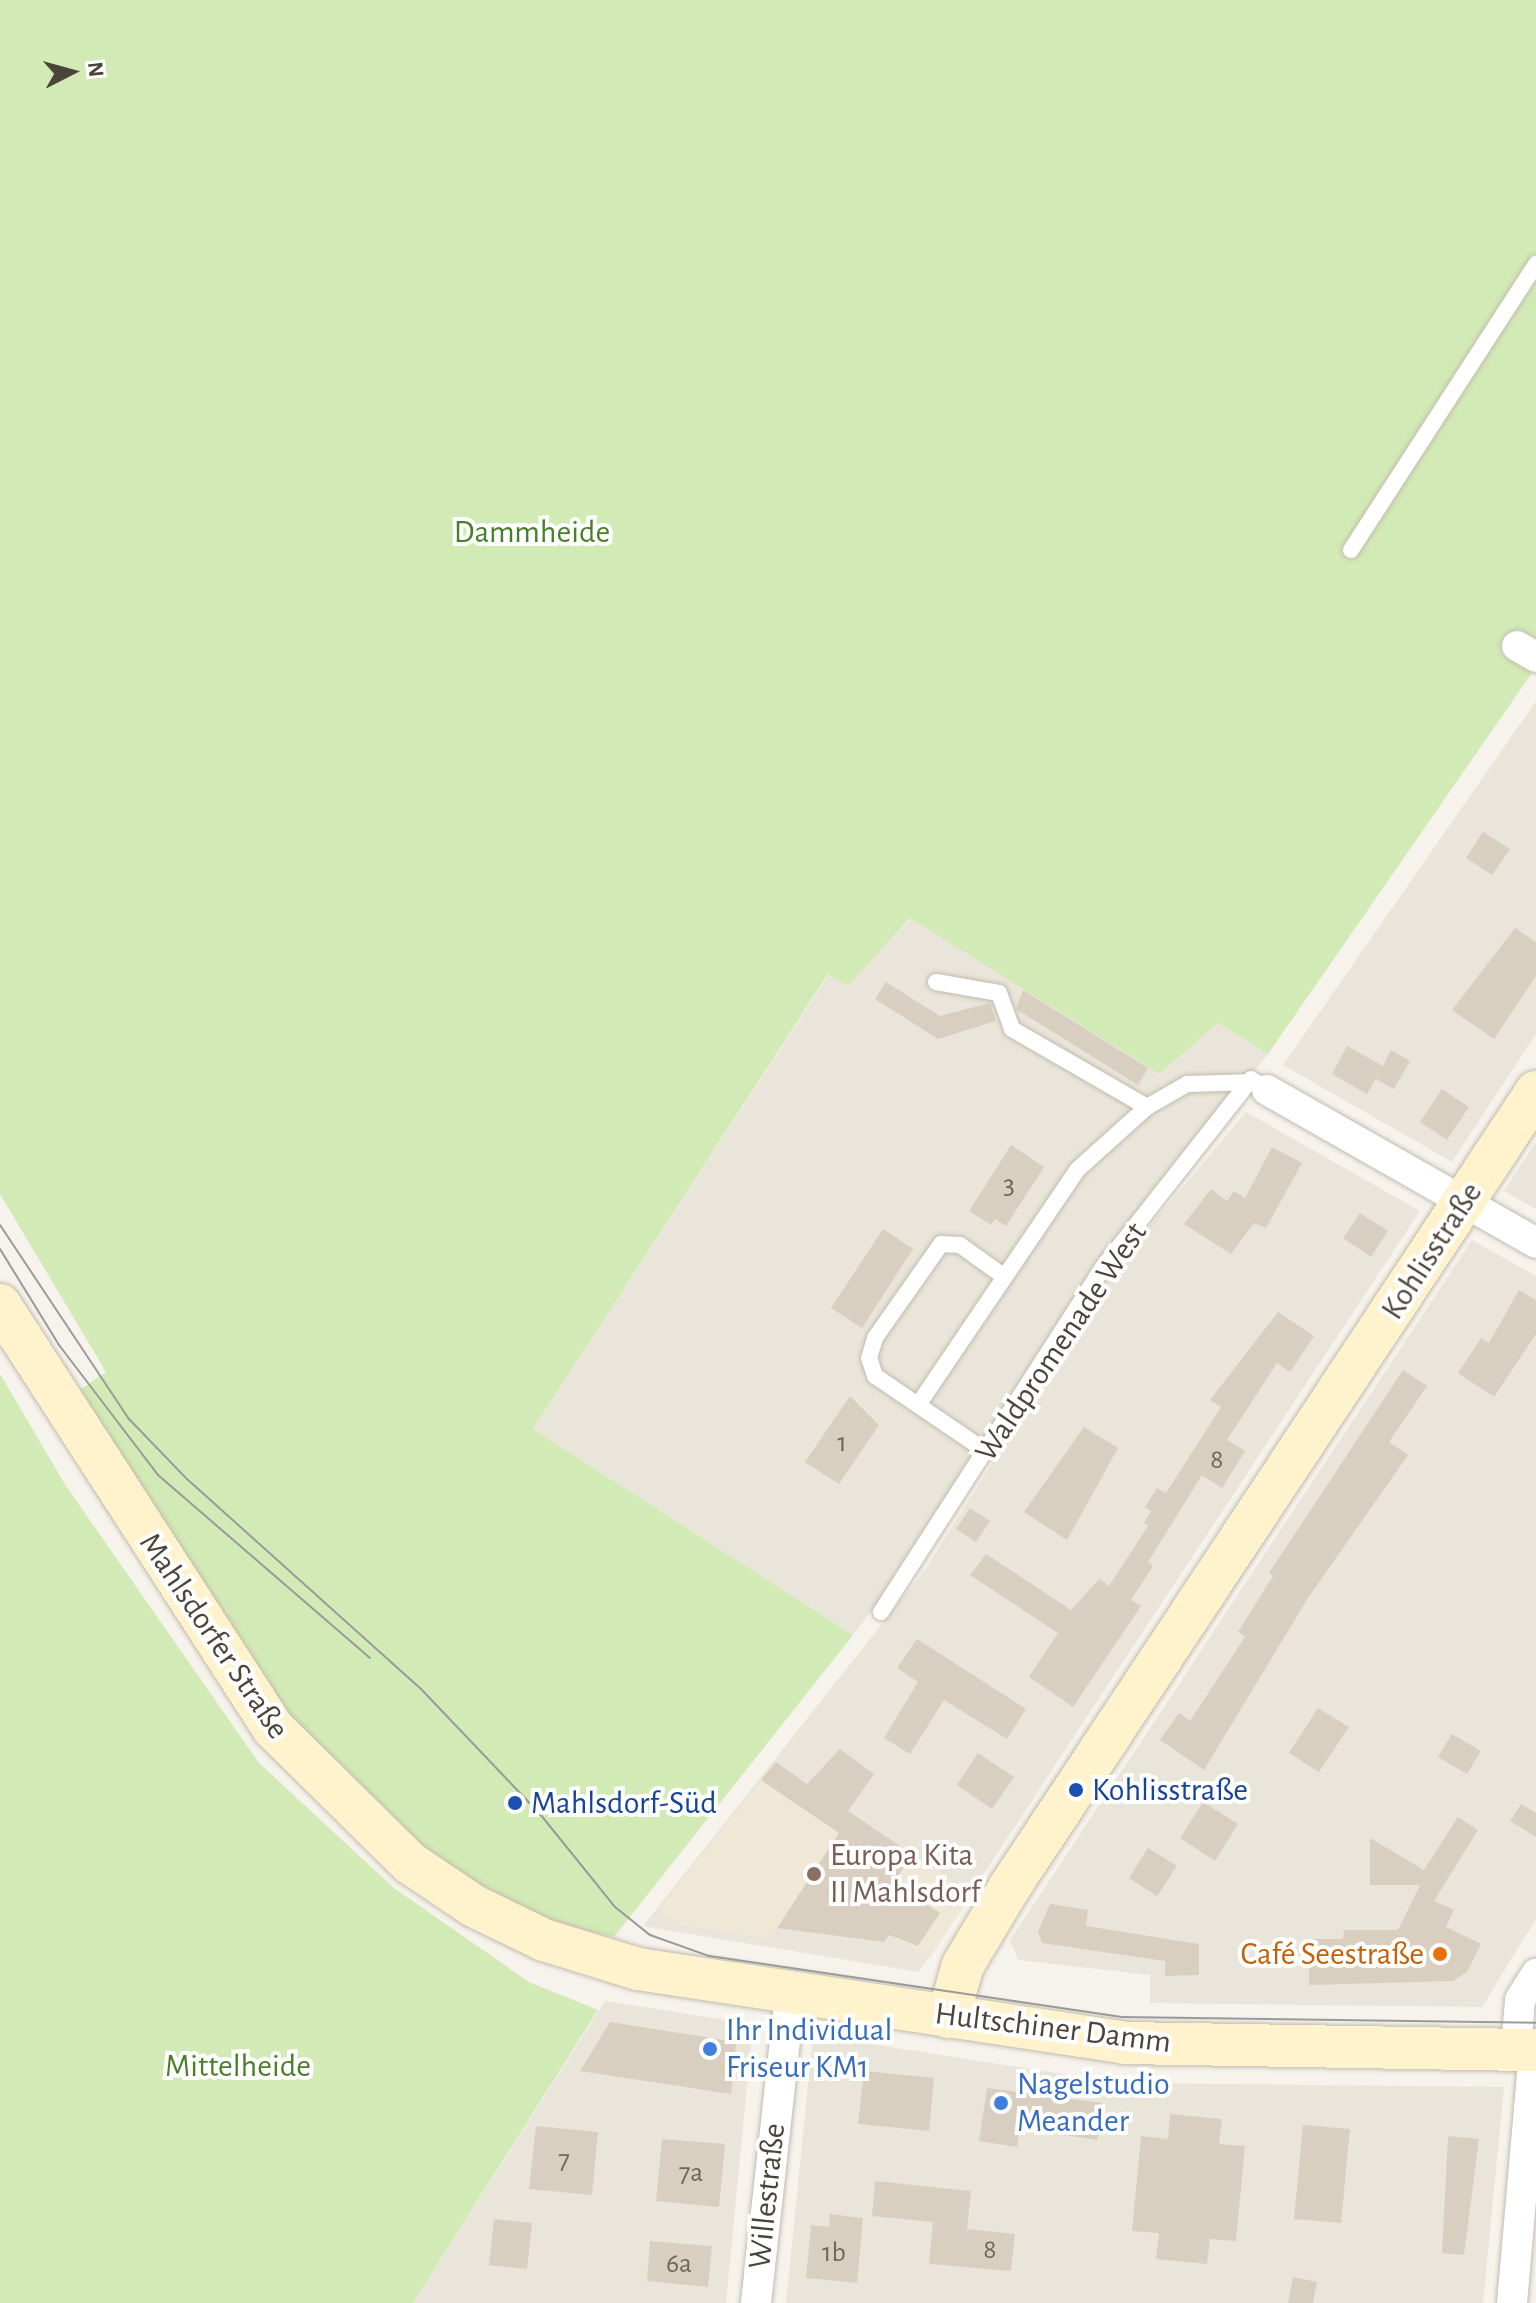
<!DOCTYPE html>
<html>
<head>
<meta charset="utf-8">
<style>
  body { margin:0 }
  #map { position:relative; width:1536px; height:2303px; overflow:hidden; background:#f6f3ec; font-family:"Alegreya Sans",sans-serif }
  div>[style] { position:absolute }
  .residential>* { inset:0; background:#eae5da }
  .education>* { inset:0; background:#efe8d6 }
  .green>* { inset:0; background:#d2eab5 }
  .building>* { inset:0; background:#d8cfc1 }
  .roads { filter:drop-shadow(0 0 2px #c2bbae) drop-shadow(0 0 2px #c2bbae) }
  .lane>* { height:16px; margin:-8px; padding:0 8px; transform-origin:8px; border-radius:8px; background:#fff }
  .street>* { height:30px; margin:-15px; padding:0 15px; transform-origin:15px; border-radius:15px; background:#fff }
  .secondary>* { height:42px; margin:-21px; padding:0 21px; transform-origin:21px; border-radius:21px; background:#fff3cd }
  .tram>* { height:2px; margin:-1px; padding:0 1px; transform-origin:1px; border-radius:1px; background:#9a9a9a }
  .dots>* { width:22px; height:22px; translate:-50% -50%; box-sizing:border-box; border:4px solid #fff; border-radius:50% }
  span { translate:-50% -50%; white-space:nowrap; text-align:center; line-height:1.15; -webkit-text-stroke:8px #fff; paint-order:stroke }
  .number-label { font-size:28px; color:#6e675b }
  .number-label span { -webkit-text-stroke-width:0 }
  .park-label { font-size:32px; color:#4a7f2a }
  .street-label { font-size:32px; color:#4b4439 }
  .transit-label { font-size:32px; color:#164399 }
  .left { translate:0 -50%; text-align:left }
  .education-label { font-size:32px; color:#785e54 }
  .food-label { font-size:32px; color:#c56008 }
  .right { translate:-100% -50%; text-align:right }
  .shop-label { font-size:32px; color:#366cbe }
  .north { position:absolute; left:32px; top:32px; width:80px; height:80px; -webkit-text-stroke:6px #fff; paint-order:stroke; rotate:84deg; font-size:22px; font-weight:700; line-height:32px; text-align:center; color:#4b4439 }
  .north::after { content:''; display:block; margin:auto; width:28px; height:36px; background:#4b4439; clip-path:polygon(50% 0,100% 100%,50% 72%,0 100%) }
</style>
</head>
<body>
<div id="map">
  <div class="residential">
    <i style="clip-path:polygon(1536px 701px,1536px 1034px,1452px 1162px,1283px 1065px)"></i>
    <i style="clip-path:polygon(911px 918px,1159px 1074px,1218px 1023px,1268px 1054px,1103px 1258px,925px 1543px,853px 1635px,533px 1429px,829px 974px,848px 985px)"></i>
    <i style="clip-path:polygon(1246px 1112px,1420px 1211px,919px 1972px,643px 1926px,927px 1567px,1115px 1267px)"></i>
    <i style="clip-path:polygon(1536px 1142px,1536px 1209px,1504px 1191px)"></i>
    <i style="clip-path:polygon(1472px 1240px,1536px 1276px,1536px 1919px,1482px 2007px,1150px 2003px,1150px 1975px,1018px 1960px,1010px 1940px)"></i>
    <i style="clip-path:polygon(605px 2001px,753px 2024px,726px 2303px,413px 2303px)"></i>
    <i style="clip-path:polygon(813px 2035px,1120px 2083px,1504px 2087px,1483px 2303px,786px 2303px)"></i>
  </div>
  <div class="education">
    <i style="clip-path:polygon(776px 1762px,972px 1894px,929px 1959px,890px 1935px,884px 1942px,777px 1928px,770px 1939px,678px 1924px,659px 1909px)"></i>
  </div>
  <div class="green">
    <i style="clip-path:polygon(0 0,1536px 0,1536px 667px,1268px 1054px,1218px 1023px,1159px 1074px,910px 918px,848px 986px,828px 974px,533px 1429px,853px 1635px,614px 1937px,540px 1921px,417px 1850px,303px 1745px,78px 1391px,106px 1372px,0 1194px)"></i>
    <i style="clip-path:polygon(0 1374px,66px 1486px,259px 1763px,394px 1888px,529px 1982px,598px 2010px,413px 2303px,0 2303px)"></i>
  </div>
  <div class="building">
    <i style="clip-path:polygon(1483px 832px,1510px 849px,1492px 875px,1466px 858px)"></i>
    <i style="clip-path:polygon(1515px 928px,1536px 942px,1536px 976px,1494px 1039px,1452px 1010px)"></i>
    <i style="clip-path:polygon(886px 982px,940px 1016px,990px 1003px,996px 1021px,938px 1039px,875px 999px)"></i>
    <i style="clip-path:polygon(1023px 990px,1148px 1068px,1138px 1085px,1016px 1009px)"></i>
    <i style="clip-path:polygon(1347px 1046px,1383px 1066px,1367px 1094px,1332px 1074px)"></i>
    <i style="clip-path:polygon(1391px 1050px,1410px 1061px,1394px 1089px,1376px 1079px)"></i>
    <i style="clip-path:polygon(1442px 1089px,1469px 1107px,1447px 1140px,1420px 1122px)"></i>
    <i style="clip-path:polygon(1011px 1145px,1044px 1167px,1006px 1226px,995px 1219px,991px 1225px,969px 1211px)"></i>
    <i style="clip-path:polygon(1272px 1147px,1302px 1163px,1266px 1228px,1254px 1223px,1231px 1254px,1184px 1224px,1211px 1189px,1227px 1201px,1234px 1191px,1245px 1198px)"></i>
    <i style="clip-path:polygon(1360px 1213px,1388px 1231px,1371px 1257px,1343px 1238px)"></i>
    <i style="clip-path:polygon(883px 1229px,913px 1249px,862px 1328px,831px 1308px)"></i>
    <i style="clip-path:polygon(1519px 1290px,1536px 1300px,1536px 1334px,1494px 1397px,1458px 1373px,1481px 1338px,1489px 1343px)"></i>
    <i style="clip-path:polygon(1278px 1312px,1314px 1336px,1290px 1372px,1277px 1363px,1227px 1440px,1245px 1451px,1222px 1488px,1202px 1475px,1148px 1562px,1153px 1566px,1131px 1600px,1141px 1606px,1073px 1707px,1029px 1677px,1058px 1633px,970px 1575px,986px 1554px,1071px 1610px,1099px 1579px,1109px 1586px,1148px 1526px,1144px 1523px,1151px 1511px,1145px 1507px,1157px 1488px,1166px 1493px,1221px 1407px,1210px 1400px)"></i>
    <i style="clip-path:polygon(1403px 1370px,1427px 1386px,1389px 1442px,1408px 1455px,1308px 1598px,1204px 1770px,1160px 1740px,1179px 1713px,1190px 1721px,1245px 1637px,1238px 1632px,1273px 1576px,1269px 1573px)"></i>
    <i style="clip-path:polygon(850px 1396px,879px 1425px,839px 1484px,805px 1462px)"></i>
    <i style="clip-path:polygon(1084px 1427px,1118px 1448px,1067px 1540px,1024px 1512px)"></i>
    <i style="clip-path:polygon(970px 1508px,990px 1521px,976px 1542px,956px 1529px)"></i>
    <i style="clip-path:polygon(917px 1639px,1026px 1709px,1007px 1739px,944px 1700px,910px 1754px,884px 1738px,918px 1682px,897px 1668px)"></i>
    <i style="clip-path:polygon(1318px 1708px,1349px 1727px,1319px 1772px,1289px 1753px)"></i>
    <i style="clip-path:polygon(1452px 1734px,1481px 1751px,1467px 1774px,1438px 1757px)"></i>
    <i style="clip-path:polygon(840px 1749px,874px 1774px,848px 1811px,912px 1854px,894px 1883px,940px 1913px,918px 1946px,889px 1935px,884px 1942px,777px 1928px,839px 1833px,761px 1780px,776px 1762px,807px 1784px)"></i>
    <i style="clip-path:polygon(978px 1753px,1014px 1777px,992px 1809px,957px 1785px)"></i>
    <i style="clip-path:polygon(1203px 1802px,1238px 1824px,1215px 1861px,1180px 1838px)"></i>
    <i style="clip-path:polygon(1521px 1804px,1536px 1813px,1536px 1837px,1510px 1821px)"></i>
    <i style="clip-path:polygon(1458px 1817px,1478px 1830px,1434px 1901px,1454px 1910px,1446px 1927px,1481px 1944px,1467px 1972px,1453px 1981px,1309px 1985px,1309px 1939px,1343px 1939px,1344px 1930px,1398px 1930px,1420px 1885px,1370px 1885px,1370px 1838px,1424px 1870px)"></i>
    <i style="clip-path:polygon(1148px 1848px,1177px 1866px,1157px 1896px,1129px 1878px)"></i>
    <i style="clip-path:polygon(1050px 1904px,1088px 1910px,1086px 1926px,1199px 1944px,1199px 1975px,1165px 1976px,1165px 1961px,1042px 1943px,1038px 1932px)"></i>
    <i style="clip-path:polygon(610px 2022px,736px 2042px,731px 2094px,580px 2071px)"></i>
    <i style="clip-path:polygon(864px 2071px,934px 2078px,929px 2131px,858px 2124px)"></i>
    <i style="clip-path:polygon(987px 2088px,1102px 2103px,1097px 2140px,1020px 2128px,1017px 2147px,979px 2141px)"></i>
    <i style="clip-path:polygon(1170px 2114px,1222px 2119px,1219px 2144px,1245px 2146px,1236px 2241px,1210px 2239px,1207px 2264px,1156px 2259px,1159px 2233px,1132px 2231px,1141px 2136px,1168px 2139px)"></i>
    <i style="clip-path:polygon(1303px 2125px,1350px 2129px,1341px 2223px,1294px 2219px)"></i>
    <i style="clip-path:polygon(536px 2126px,598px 2132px,592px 2195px,529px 2189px)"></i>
    <i style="clip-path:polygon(1448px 2136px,1479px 2139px,1464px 2255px,1442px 2253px)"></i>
    <i style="clip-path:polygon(662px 2139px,725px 2144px,719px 2207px,656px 2201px)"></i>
    <i style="clip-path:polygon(875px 2181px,971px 2191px,967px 2229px,1015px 2234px,1011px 2271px,929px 2264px,933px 2222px,872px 2216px)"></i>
    <i style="clip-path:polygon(830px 2214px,863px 2218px,857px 2283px,806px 2278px,811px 2225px,829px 2227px)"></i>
    <i style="clip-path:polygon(494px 2219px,532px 2223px,527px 2269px,489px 2265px)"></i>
    <i style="clip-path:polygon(650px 2241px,712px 2246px,708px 2287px,647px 2281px)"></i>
    <i style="clip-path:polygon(1293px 2277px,1317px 2282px,1313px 2303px,1288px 2303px)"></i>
  </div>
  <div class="roads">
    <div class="lane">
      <i style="left:1351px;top:550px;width:341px;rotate:-57.1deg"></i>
      <i style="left:936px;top:982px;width:64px;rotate:9.9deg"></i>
      <i style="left:999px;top:993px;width:38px;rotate:70deg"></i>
      <i style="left:1012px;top:1029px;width:156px;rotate:30deg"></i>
      <i style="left:920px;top:1402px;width:280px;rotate:-55.9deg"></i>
      <i style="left:1077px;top:1170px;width:94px;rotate:-42deg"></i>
      <i style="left:1147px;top:1107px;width:46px;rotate:-29.9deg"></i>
      <i style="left:1187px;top:1084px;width:69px;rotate:-1.7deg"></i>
      <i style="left:987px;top:1452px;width:135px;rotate:-145.8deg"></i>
      <i style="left:875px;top:1376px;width:19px;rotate:-108deg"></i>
      <i style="left:869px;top:1358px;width:21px;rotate:-73deg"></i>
      <i style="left:875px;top:1338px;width:115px;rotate:-54.9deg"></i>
      <i style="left:941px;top:1244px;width:19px;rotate:3deg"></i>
      <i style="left:960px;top:1245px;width:52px;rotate:35.5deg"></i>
      <i style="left:881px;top:1612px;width:412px;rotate:-57.2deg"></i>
      <i style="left:1104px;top:1266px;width:238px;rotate:-51.8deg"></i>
    </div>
    <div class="street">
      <i style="left:1517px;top:646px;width:22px;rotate:30deg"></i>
      <i style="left:1267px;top:1090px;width:309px;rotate:29.6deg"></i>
      <i style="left:1516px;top:2049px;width:49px;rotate:-85.3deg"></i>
      <i style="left:1520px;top:2000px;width:31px;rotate:-58deg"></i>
      <i style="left:756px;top:2303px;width:312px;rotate:-83.7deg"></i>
      <i style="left:1512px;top:2303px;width:254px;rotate:-85deg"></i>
    </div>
    <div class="secondary">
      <i style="left:0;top:1305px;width:503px;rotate:57.16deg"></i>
      <i style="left:273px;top:1728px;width:192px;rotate:44.6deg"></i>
      <i style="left:410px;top:1863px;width:77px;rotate:33.9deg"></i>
      <i style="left:474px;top:1906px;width:78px;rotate:25.9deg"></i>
      <i style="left:544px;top:1940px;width:98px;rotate:17.1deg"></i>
      <i style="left:638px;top:1969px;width:493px;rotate:8.6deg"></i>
      <i style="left:1125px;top:2043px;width:411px;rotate:1deg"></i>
      <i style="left:948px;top:2017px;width:54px;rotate:-73.9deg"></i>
      <i style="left:963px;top:1965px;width:90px;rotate:-59.1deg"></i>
      <i style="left:1009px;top:1888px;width:955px;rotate:-56.49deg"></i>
    </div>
  </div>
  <div class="tram">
    <i style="left:0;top:1225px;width:232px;rotate:56.4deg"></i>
    <i style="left:128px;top:1418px;width:85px;rotate:46deg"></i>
    <i style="left:187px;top:1479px;width:314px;rotate:41.9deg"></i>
    <i style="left:421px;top:1689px;width:173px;rotate:46.4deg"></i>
    <i style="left:540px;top:1814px;width:119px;rotate:51.1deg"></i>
    <i style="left:615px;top:1907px;width:45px;rotate:38.7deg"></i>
    <i style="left:650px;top:1935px;width:63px;rotate:19.6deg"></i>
    <i style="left:709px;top:1956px;width:418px;rotate:8.4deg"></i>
    <i style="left:1123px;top:2017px;width:413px;rotate:0.8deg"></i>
    <i style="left:0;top:1249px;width:113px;rotate:58.4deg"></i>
    <i style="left:59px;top:1345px;width:163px;rotate:52.7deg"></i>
    <i style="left:158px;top:1475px;width:280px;rotate:40.8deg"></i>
  </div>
  <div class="dots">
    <i style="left:1076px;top:1790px;background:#1a4fb4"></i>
    <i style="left:515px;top:1803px;background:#1a4fb4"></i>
    <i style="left:814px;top:1874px;background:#8d6e63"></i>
    <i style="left:1440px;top:1954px;background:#e8710a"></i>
    <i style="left:710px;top:2049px;background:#3f7fe0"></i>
    <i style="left:1001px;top:2103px;background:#3f7fe0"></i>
  </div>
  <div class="number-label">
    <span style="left:1009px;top:1185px">3</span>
    <span style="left:842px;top:1443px">1</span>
    <span style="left:1217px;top:1460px">8</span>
    <span style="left:564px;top:2160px">7</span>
    <span style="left:691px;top:2173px">7a</span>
    <span style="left:990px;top:2250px">8</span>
    <span style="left:834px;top:2253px">1b</span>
    <span style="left:679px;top:2264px">6a</span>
  </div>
  <div class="park-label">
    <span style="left:532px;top:532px">Dammheide</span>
    <span style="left:238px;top:2066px">Mittelheide</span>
  </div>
  <div class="street-label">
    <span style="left:1432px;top:1251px;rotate:-57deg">Kohlisstraße</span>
    <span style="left:1061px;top:1342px;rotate:-56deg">Waldpromenade West</span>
    <span style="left:214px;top:1636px;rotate:56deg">Mahlsdorfer Straße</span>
    <span style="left:1053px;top:2028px;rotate:7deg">Hultschiner Damm</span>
    <span style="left:767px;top:2196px;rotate:-84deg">Willestraße</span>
  </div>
  <div class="transit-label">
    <span class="left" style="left:1092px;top:1790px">Kohlisstraße</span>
    <span class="left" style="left:531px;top:1803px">Mahlsdorf-Süd</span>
  </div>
  <div class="education-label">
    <span class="left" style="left:830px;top:1874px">Europa Kita<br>II Mahlsdorf</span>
  </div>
  <div class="food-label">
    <span class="right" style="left:1424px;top:1954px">Café Seestraße</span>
  </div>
  <div class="shop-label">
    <span class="left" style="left:726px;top:2049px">Ihr Individual<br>Friseur KM1</span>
    <span class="left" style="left:1017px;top:2103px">Nagelstudio<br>Meander</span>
  </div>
  <div class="north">N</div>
</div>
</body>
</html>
